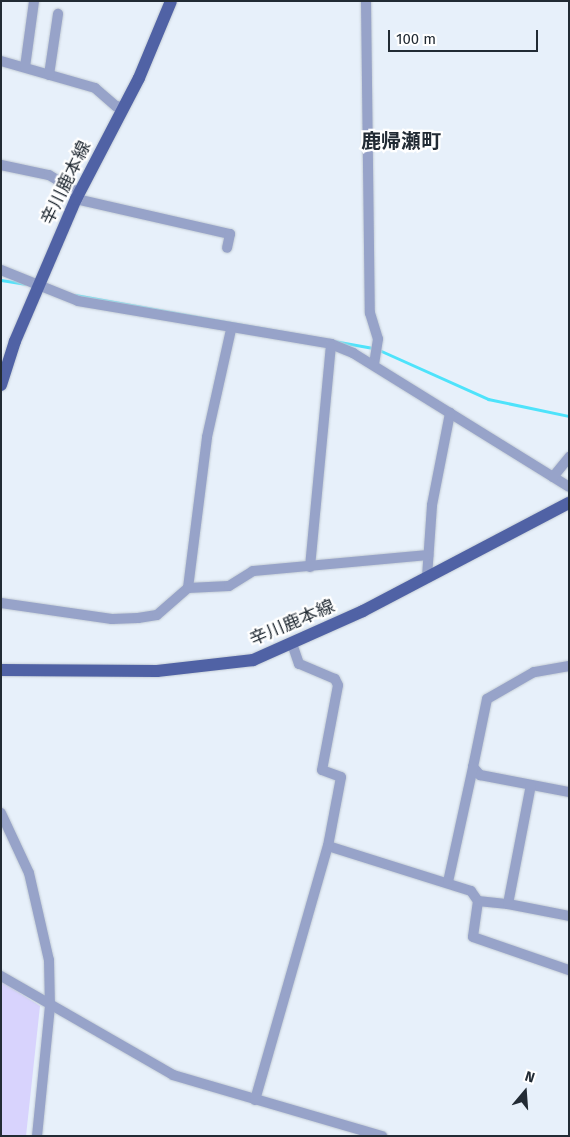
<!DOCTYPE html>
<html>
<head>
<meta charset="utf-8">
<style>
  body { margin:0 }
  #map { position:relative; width:570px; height:1137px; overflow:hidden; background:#e7f0fa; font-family:"Fira Sans","Noto Sans JP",sans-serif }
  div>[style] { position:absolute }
  .green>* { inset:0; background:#d8d3fd }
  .stream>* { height:3px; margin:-1.5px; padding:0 1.5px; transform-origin:1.5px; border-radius:1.5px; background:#4ee3fb }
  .roads { filter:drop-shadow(0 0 1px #c4cdd6) drop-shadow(0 0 1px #c4cdd6) }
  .minor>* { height:10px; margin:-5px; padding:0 5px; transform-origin:5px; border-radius:5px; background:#97a3c9 }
  .major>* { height:12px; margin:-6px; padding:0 6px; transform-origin:6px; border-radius:6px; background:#5062a5 }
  span { translate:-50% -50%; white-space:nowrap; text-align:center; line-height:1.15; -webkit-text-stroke:4.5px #fff; paint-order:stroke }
  .street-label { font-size:18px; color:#222b34 }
  .quarter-label { font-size:20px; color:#222b34; font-weight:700 }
  .frame { position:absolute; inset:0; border:2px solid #222b34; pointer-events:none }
  .north { position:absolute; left:500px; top:1067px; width:50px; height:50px; -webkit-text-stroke:4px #fff; paint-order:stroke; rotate:18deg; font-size:14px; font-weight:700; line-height:20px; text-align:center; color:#222b34 }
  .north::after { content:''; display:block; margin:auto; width:18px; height:22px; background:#222b34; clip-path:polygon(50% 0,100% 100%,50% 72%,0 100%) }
  .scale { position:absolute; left:388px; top:30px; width:150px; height:22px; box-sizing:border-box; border:2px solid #222b34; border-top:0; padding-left:6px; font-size:15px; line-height:18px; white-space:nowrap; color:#222b34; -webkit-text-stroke:4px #fff; paint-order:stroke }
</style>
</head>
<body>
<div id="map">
  <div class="green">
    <i style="clip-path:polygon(1px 981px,40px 1006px,26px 1136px,1px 1136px)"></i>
  </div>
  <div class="stream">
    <i style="left:1px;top:280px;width:24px;rotate:9deg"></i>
    <i style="left:75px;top:295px;width:304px;rotate:10.1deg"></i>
    <i style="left:379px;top:350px;width:120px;rotate:24.2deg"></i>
    <i style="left:488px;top:399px;width:83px;rotate:11.9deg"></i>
  </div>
  <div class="roads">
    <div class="minor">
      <i style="left:366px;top:1px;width:312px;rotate:89.3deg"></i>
      <i style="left:370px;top:313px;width:27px;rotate:73deg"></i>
      <i style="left:378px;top:339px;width:25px;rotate:99deg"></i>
      <i style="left:1px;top:61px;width:98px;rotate:16deg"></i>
      <i style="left:95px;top:88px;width:28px;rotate:41deg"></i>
      <i style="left:116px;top:106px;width:8px;rotate:7deg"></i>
      <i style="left:25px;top:67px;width:67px;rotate:-82.2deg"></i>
      <i style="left:49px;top:75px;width:62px;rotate:-81.6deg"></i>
      <i style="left:1px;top:165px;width:49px;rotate:11.8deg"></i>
      <i style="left:49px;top:175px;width:35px;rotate:31deg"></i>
      <i style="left:76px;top:199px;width:158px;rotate:12.8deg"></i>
      <i style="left:230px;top:234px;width:14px;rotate:102deg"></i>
      <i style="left:1px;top:270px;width:83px;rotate:21.9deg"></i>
      <i style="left:78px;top:301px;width:257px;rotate:9.6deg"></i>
      <i style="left:331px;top:344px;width:24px;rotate:22deg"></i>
      <i style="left:353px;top:353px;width:254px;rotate:31.8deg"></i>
      <i style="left:553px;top:477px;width:26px;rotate:-51deg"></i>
      <i style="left:310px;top:567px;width:224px;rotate:-84.6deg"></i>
      <i style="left:427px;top:577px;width:72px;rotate:-86deg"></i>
      <i style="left:432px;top:505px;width:94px;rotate:-78.9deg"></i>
      <i style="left:188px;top:588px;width:152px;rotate:-82.8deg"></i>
      <i style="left:207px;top:437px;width:110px;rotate:-77.4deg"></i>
      <i style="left:1px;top:603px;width:112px;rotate:8.2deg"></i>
      <i style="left:112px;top:619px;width:26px;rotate:-2deg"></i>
      <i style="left:138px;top:618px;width:19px;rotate:-9deg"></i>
      <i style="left:157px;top:615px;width:41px;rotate:-41.1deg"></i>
      <i style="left:188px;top:588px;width:41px;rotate:-2.8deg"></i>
      <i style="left:229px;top:586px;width:28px;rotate:-32deg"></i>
      <i style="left:253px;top:571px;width:176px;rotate:-5.2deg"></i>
      <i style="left:569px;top:666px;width:36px;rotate:170deg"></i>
      <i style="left:534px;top:672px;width:54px;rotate:150.1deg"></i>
      <i style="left:487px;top:699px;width:69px;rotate:101.6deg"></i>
      <i style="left:473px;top:767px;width:11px;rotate:49deg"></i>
      <i style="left:480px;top:775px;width:91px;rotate:10.8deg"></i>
      <i style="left:1px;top:813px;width:66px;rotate:65deg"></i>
      <i style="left:29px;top:873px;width:89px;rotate:77.1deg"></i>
      <i style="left:49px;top:960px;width:46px;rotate:88.8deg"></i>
      <i style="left:50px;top:1006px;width:131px;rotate:95.7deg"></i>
      <i style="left:328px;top:846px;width:150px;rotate:17.5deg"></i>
      <i style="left:471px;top:891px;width:12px;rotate:55deg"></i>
      <i style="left:478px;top:901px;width:36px;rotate:98deg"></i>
      <i style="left:473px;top:937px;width:102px;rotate:19deg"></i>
      <i style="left:448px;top:882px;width:118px;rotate:-77.7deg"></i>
      <i style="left:478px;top:901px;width:30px;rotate:6deg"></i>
      <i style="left:508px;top:904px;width:121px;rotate:-79.1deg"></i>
      <i style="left:508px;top:904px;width:62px;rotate:11.1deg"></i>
      <i style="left:1px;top:976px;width:198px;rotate:29.9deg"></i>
      <i style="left:173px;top:1075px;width:218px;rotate:16.3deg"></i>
      <i style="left:255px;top:1100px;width:264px;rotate:-74deg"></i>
      <i style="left:328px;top:846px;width:70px;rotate:-79.3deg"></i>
      <i style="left:341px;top:777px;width:20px;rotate:-160deg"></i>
      <i style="left:322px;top:770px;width:86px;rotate:-79.3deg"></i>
      <i style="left:338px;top:685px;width:7px;rotate:-117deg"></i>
      <i style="left:335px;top:679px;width:39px;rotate:-157deg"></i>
      <i style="left:299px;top:664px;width:21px;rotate:-109deg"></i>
    </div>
    <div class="major">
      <i style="left:1px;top:385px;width:46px;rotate:-72.3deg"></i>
      <i style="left:15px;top:341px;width:155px;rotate:-66.8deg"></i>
      <i style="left:76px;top:199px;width:136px;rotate:-62.5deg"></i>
      <i style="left:139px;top:78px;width:83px;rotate:-67.4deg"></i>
      <i style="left:1px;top:670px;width:156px;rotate:0.4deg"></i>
      <i style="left:157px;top:671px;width:97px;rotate:-6.5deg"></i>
      <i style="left:253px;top:660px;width:120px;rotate:-24deg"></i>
      <i style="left:363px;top:611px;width:233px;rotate:-27.7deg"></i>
    </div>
  </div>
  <div class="street-label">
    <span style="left:66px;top:183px;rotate:-64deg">辛川鹿本線</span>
    <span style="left:292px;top:623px;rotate:-23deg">辛川鹿本線</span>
  </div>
  <div class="quarter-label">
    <span style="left:401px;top:141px">鹿帰瀬町</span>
  </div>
  <div class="frame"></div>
  <div class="north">N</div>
  <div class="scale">100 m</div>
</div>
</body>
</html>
